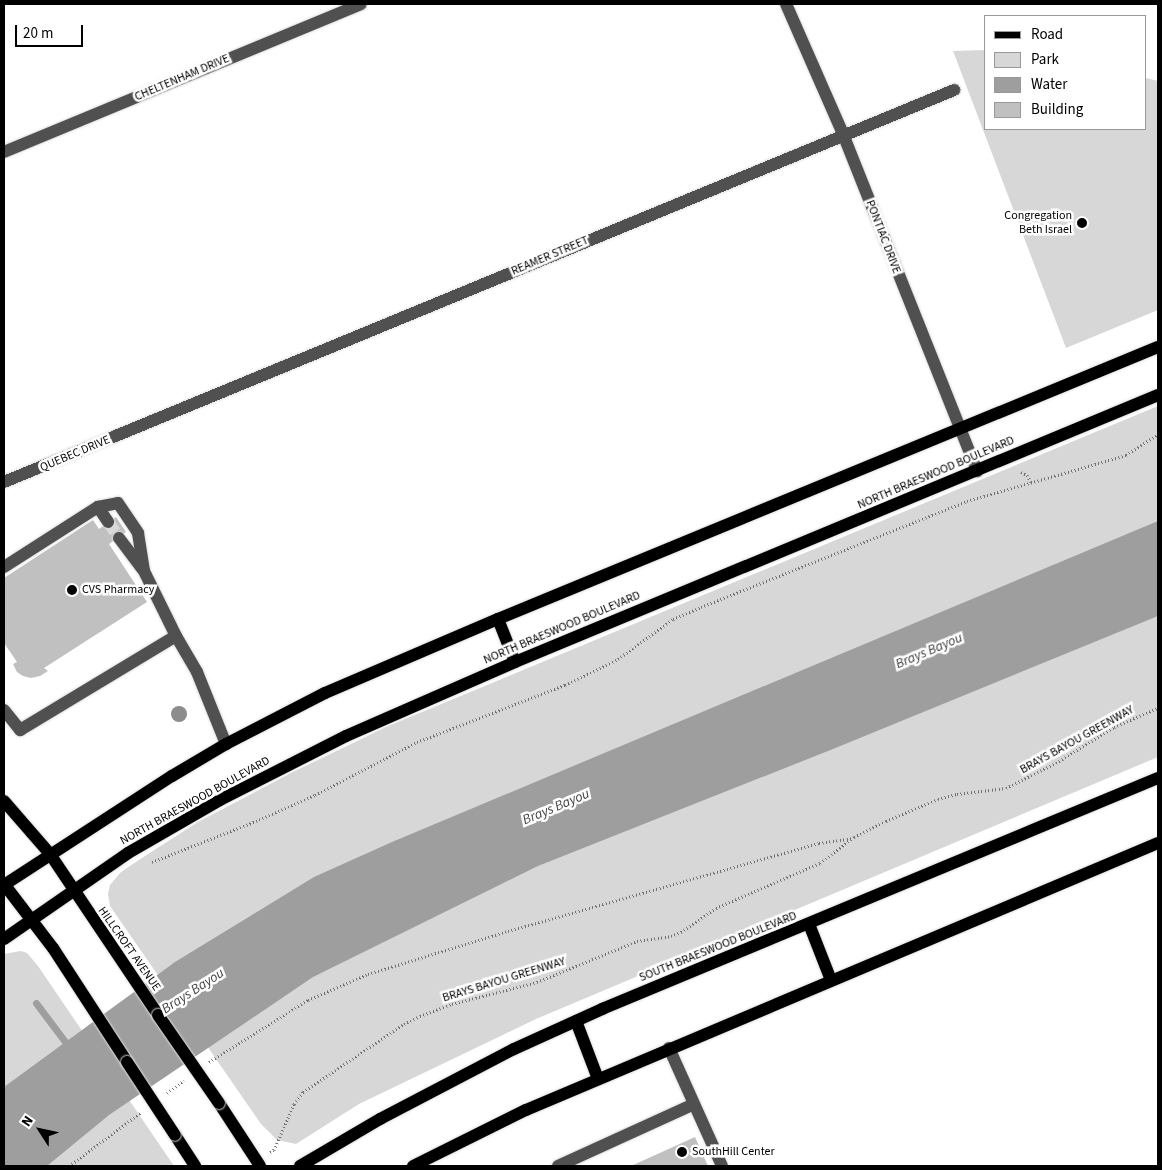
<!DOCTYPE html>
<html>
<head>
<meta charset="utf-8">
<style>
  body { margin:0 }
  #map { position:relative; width:1162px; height:1170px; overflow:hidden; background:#fff; font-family:"Source Sans 3",sans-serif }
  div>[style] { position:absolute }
  .green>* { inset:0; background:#d7d7d7 }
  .water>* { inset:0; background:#9e9e9e }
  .stream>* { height:7px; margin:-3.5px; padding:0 3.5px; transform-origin:3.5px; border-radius:3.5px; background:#9e9e9e }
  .building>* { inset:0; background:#c0c0c0 }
  .minor-tunnel>* { height:12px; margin-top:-6px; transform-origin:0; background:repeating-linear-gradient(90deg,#d9d9d9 0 12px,transparent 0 18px) }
  .path>* { height:3px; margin-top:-1.5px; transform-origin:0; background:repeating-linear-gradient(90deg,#727272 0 1px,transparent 0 3.5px) }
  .roads { filter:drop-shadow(0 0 1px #dbdbdb) drop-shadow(0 0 1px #dbdbdb) }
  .minor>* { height:12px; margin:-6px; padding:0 6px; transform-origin:6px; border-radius:6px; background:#505050 }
  .major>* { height:12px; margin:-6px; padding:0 6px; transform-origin:6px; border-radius:6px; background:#000 }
  .bridges { filter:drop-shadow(0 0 1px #dbdbdb) drop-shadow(0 0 1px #dbdbdb) }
  .major-bridge>* { height:12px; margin:-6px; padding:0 6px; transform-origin:6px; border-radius:6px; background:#000 }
  .trees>* { width:16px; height:16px; margin:-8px; border-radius:50%; background:#8c8c8c }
  .dots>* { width:14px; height:14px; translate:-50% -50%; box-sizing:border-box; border:2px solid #fff; border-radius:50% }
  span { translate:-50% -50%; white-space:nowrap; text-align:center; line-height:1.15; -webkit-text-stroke:5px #fff; paint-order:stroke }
  .street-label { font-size:12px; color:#000 }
  .poi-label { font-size:12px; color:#000 }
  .right { translate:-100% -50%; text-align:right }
  .left { translate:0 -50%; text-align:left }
  .water-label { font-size:14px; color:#3f3f3f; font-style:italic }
  .frame { position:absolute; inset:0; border:5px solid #000; pointer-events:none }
  .legend { position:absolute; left:984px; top:15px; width:162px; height:115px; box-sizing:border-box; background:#fff; border:1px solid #999; margin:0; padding:6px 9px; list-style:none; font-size:15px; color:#000 }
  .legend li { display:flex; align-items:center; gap:10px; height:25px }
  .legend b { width:25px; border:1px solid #999 }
  .north { position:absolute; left:15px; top:1105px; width:50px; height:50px; -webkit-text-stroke:4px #fff; paint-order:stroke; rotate:305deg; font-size:14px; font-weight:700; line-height:20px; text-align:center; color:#000 }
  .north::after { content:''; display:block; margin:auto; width:18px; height:22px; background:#000; clip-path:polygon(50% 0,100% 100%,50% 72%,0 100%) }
  .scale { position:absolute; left:15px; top:25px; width:68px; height:22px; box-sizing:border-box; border:2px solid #000; border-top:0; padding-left:6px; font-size:15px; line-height:18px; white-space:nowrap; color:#000; -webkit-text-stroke:4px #fff; paint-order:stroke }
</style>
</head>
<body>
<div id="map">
  <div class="green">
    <i style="clip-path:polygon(986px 50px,986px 129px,1146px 129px,1146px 78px,1158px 81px,1158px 310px,1066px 348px,953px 51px)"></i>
    <i style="clip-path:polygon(1158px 406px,1158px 757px,536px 1019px,359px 1104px,296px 1144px,277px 1140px,261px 1124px,110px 906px,108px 894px,110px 885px,121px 872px,145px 856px,198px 822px,291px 773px,386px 727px)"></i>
    <i style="clip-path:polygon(21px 951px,27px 953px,38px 966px,174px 1166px,4px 1166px,4px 954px)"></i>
  </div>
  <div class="water">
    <i style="clip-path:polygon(1158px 521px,1158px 616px,833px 749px,538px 866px,313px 977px,109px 1115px,47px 1166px,4px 1166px,4px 1087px,175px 962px,314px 877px,392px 842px)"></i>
  </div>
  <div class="stream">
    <i style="left:36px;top:1003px;width:55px;rotate:53.1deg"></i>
  </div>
  <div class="building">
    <i style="clip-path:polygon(116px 517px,126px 532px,109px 544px,147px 602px,44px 668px,48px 671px,40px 676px,31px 678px,23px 676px,17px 672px,13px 664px,17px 662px,4px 643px,4px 578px,93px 520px,99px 529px)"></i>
    <i style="clip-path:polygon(695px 1137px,708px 1166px,631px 1166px)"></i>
  </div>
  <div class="minor-tunnel">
    <i style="left:108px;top:522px;width:19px;rotate:55deg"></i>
  </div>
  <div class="path">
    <i style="left:1021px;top:472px;width:7px;rotate:27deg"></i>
    <i style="left:1027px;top:475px;width:8px;rotate:60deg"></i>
    <i style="left:152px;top:862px;width:112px;rotate:-21.5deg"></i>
    <i style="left:256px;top:821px;width:64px;rotate:-23.8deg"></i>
    <i style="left:315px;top:795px;width:115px;rotate:-27.5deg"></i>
    <i style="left:417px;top:742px;width:159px;rotate:-21.1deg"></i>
    <i style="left:565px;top:685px;width:59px;rotate:-26.1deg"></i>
    <i style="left:618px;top:659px;width:68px;rotate:-36deg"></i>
    <i style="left:673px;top:619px;width:30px;rotate:-23deg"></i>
    <i style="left:701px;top:607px;width:286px;rotate:-21.7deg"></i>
    <i style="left:967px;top:501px;width:166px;rotate:-16.1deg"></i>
    <i style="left:1126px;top:455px;width:38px;rotate:-33deg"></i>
    <i style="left:209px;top:1062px;width:117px;rotate:-32.1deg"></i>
    <i style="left:308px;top:1000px;width:65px;rotate:-23.4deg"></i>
    <i style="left:368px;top:974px;width:146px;rotate:-17.1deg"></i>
    <i style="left:508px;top:931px;width:323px;rotate:-15.8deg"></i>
    <i style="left:819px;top:843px;width:34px;rotate:-8deg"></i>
    <i style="left:167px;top:1093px;width:21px;rotate:-37deg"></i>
    <i style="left:270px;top:1152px;width:4px;rotate:-27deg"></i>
    <i style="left:274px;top:1150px;width:50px;rotate:-66.5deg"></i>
    <i style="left:294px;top:1104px;width:15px;rotate:-53deg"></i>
    <i style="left:303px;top:1092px;width:122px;rotate:-34deg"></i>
    <i style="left:404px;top:1024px;width:18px;rotate:-27deg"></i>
    <i style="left:420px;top:1016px;width:34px;rotate:-21deg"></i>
    <i style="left:452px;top:1004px;width:88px;rotate:-14.5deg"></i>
    <i style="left:537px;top:982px;width:108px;rotate:-22.3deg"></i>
    <i style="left:637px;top:941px;width:34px;rotate:-8deg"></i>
    <i style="left:671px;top:936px;width:11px;rotate:-22deg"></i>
    <i style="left:681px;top:932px;width:42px;rotate:-34.4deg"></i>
    <i style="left:716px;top:908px;width:113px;rotate:-23.4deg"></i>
    <i style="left:820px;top:863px;width:43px;rotate:-37.4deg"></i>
    <i style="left:854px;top:837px;width:36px;rotate:-27deg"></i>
    <i style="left:886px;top:821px;width:56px;rotate:-22.9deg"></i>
    <i style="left:938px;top:799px;width:20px;rotate:-15deg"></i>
    <i style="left:957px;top:794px;width:49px;rotate:-7deg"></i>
    <i style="left:1006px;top:788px;width:56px;rotate:-26.6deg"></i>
    <i style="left:1056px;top:763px;width:68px;rotate:-31.8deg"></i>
    <i style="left:1114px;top:727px;width:48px;rotate:-23.4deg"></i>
    <i style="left:69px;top:1166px;width:89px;rotate:-36.7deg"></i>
  </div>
  <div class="roads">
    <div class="minor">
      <i style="left:786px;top:4px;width:142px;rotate:66.3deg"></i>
      <i style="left:843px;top:134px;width:363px;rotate:68.3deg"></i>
      <i style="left:4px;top:152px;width:386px;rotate:-22.5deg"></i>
      <i style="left:4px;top:482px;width:1028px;rotate:-22.42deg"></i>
      <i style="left:98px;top:507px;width:18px;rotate:56deg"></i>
      <i style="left:119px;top:538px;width:39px;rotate:53deg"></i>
      <i style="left:4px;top:567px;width:112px;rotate:-32.6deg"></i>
      <i style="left:98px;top:507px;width:20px;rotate:-11deg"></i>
      <i style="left:118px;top:503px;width:36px;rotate:56deg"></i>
      <i style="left:138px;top:533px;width:38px;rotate:81deg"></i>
      <i style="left:144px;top:571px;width:72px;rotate:63.8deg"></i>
      <i style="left:4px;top:710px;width:26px;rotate:51deg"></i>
      <i style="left:20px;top:730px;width:182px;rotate:-31.1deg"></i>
      <i style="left:176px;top:636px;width:42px;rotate:59.7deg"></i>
      <i style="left:197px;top:672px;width:78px;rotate:68.1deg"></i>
      <i style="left:669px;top:1048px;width:129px;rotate:65.8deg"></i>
      <i style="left:558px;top:1166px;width:149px;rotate:-24.5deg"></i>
    </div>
    <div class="major">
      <i style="left:498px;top:619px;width:46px;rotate:68.4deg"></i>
      <i style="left:4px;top:801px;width:70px;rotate:49deg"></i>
      <i style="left:50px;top:854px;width:194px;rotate:56.1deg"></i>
      <i style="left:4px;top:884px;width:81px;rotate:52.6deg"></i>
      <i style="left:53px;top:948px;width:136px;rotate:57deg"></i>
      <i style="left:4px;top:885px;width:200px;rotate:-33deg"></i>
      <i style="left:172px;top:776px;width:63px;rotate:-30.7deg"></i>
      <i style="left:226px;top:744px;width:111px;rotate:-27.3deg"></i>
      <i style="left:325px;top:693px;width:188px;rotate:-23.2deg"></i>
      <i style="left:498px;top:619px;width:714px;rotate:-22.4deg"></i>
      <i style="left:809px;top:924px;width:60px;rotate:68.6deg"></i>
      <i style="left:4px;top:939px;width:151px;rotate:-34.7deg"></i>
      <i style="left:128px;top:853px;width:106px;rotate:-29.9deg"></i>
      <i style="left:220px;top:800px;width:141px;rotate:-26.9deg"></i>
      <i style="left:346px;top:736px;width:184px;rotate:-23.6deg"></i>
      <i style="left:515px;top:662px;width:696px;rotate:-22.55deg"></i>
      <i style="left:576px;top:1021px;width:62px;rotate:69.2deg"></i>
      <i style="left:219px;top:1103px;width:75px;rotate:56.9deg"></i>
      <i style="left:175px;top:1135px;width:37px;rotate:57deg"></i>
      <i style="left:300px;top:1166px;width:93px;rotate:-30.4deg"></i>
      <i style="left:380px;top:1119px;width:151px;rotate:-27.6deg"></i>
      <i style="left:514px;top:1049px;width:97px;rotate:-24.4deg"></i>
      <i style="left:602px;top:1009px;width:602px;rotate:-22.56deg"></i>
      <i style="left:413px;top:1166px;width:126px;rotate:-26.4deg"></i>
      <i style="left:526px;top:1110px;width:686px;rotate:-22.9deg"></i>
    </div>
  </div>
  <div class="bridges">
    <div class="major-bridge">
      <i style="left:158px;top:1015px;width:107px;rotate:55.3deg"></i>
      <i style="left:127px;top:1062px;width:87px;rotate:56.7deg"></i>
    </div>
  </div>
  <div class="trees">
    <i style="left:179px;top:714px"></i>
  </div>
  <div class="dots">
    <i style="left:1082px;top:223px;background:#000"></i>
    <i style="left:72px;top:590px;background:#000"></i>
    <i style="left:682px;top:1152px;background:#000"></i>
  </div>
  <div class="street-label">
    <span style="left:182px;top:78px;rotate:-23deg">CHELTENHAM DRIVE</span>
    <span style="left:883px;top:237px;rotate:69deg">PONTIAC DRIVE</span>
    <span style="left:550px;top:256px;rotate:-23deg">REAMER STREET</span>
    <span style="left:75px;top:454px;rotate:-23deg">QUEBEC DRIVE</span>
    <span style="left:936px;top:473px;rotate:-23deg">NORTH BRAESWOOD BOULEVARD</span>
    <span style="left:562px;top:628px;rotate:-23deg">NORTH BRAESWOOD BOULEVARD</span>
    <span style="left:1077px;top:740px;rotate:-29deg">BRAYS BAYOU GREENWAY</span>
    <span style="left:195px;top:801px;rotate:-29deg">NORTH BRAESWOOD BOULEVARD</span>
    <span style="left:718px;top:947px;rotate:-22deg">SOUTH BRAESWOOD BOULEVARD</span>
    <span style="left:129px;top:949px;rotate:55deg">HILLCROFT AVENUE</span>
    <span style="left:504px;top:980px;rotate:-17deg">BRAYS BAYOU GREENWAY</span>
  </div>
  <div class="poi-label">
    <span class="right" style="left:1072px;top:223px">Congregation<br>Beth Israel</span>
    <span class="left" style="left:82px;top:590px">CVS Pharmacy</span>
    <span class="left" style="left:692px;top:1152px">SouthHill Center</span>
  </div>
  <div class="water-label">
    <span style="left:929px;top:651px;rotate:-23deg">Brays Bayou</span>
    <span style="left:556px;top:807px;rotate:-23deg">Brays Bayou</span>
    <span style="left:193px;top:991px;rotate:-33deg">Brays Bayou</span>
  </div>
  <div class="frame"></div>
  <ul class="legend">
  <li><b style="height:6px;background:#000"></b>Road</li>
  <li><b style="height:14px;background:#d7d7d7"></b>Park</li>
  <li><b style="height:14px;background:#9e9e9e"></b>Water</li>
  <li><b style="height:14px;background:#c0c0c0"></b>Building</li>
  </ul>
  <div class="north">N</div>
  <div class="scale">20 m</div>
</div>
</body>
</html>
